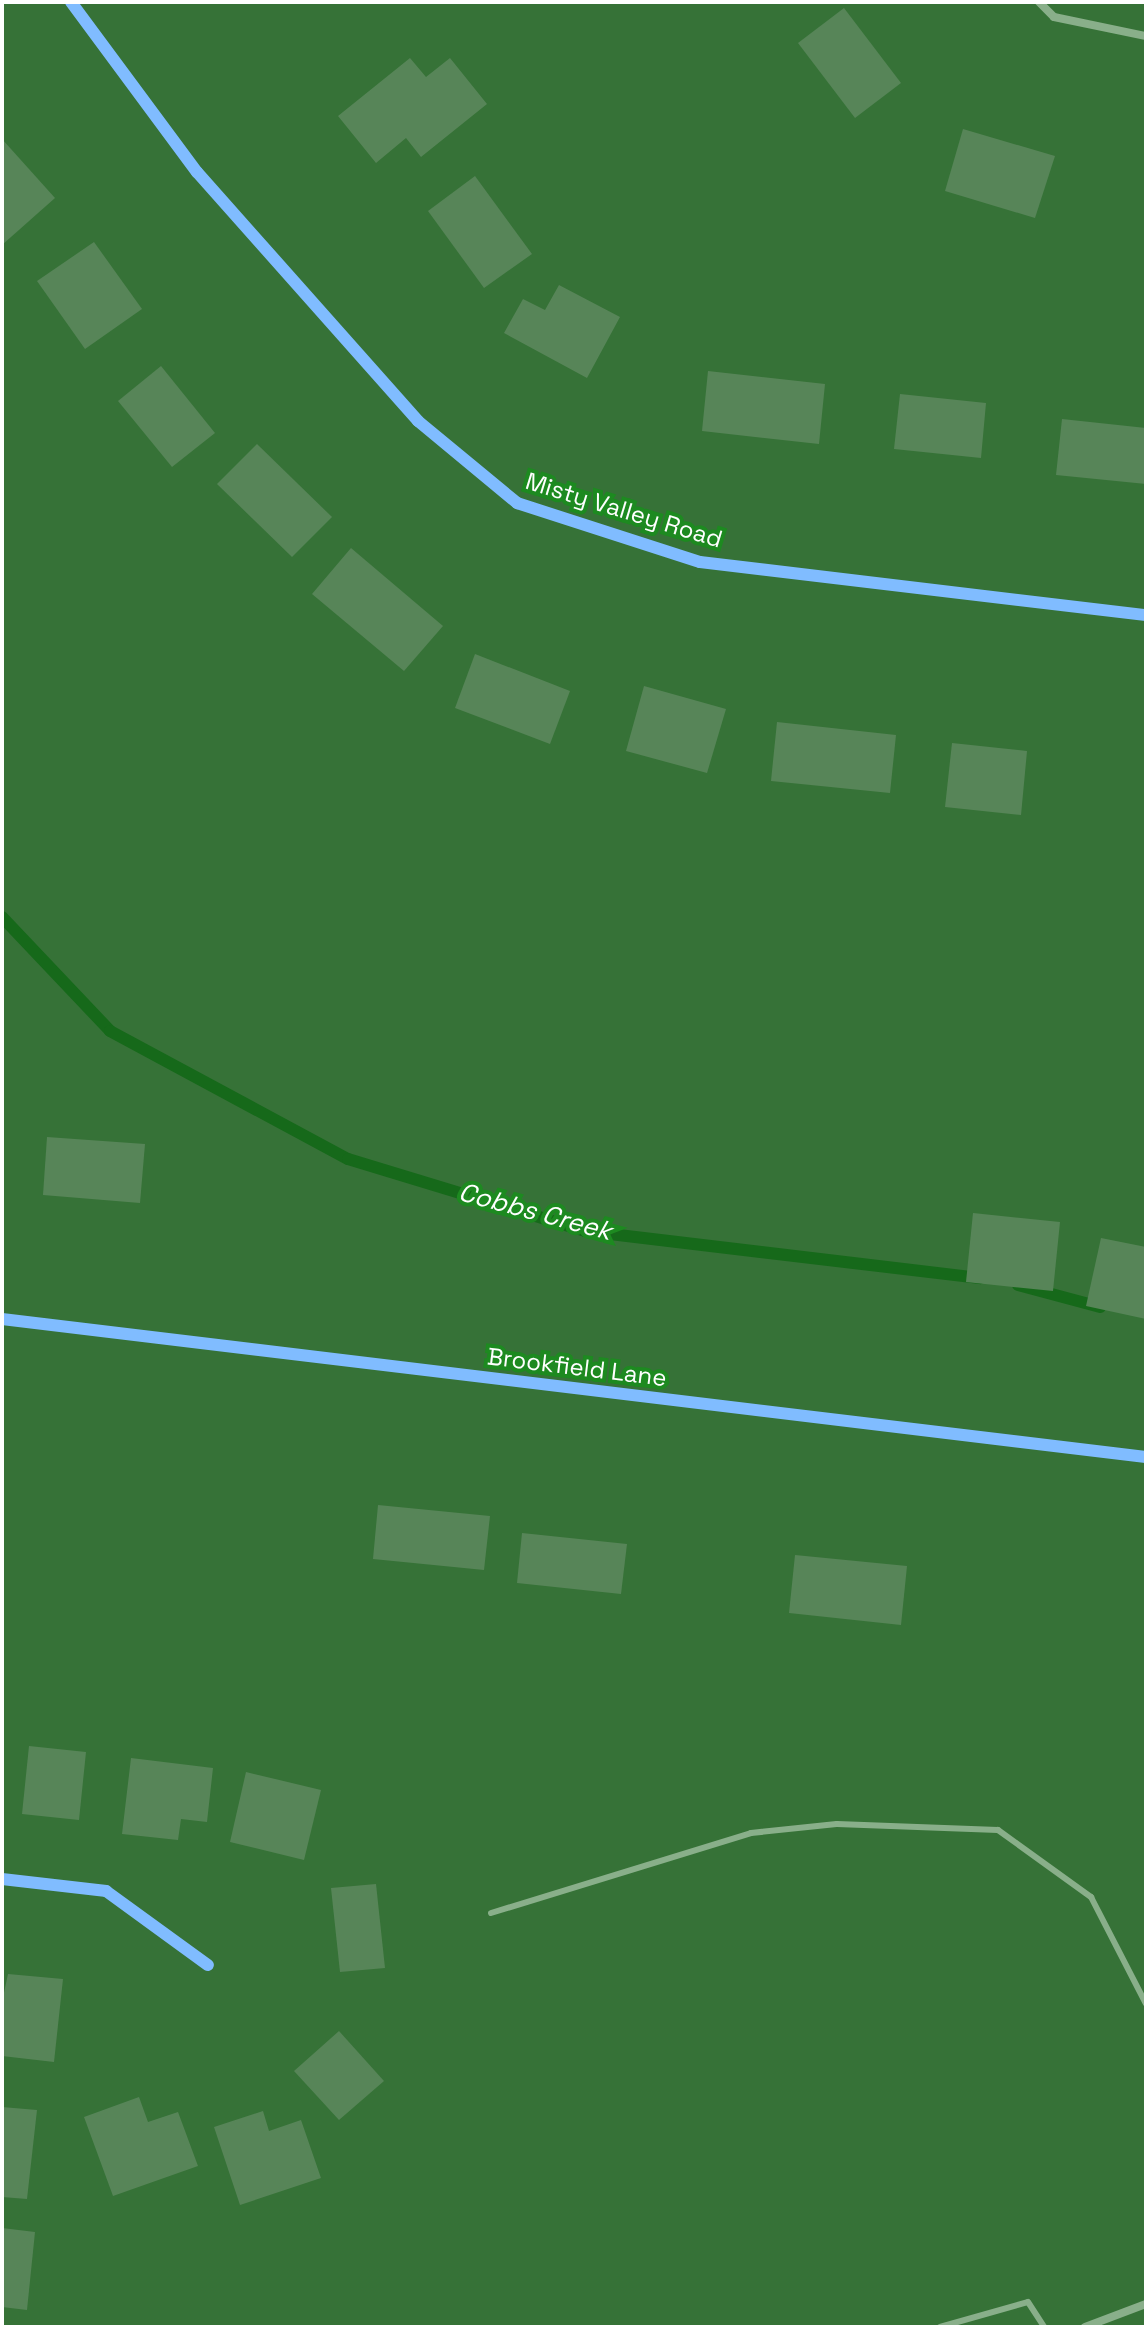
<!DOCTYPE html>
<html>
<head>
<meta charset="utf-8">
<style>
  body { margin:0 }
  #map { position:relative; width:1148px; height:2329px; overflow:hidden; background:#367237; font-family:"Space Grotesk",sans-serif }
  div>[style] { position:absolute }
  .stream>* { height:12px; margin:-6px; padding:0 6px; transform-origin:6px; border-radius:6px; background:#16691a }
  .building>* { inset:0; background:#578558 }
  .service>* { height:6px; margin:-3px; padding:0 3px; transform-origin:3px; border-radius:3px; background:#89af8a }
  .minor>* { height:8px; margin:-4px; padding:0 4px; transform-origin:4px; border-radius:4px; background:#89af8a }
  .cycleway>* { height:12px; margin:-6px; padding:0 6px; transform-origin:6px; border-radius:6px; background:#80bcff }
  span { translate:-50% -50%; white-space:nowrap; text-align:center; line-height:1.15; -webkit-text-stroke:8px #1d8a20; paint-order:stroke }
  .street-label { font-size:24px; color:#fff }
  .water-label { font-size:26px; color:#fff; font-style:italic }
  .frame { position:absolute; inset:0; border:4px solid #fff; pointer-events:none }
</style>
</head>
<body>
<div id="map">
  <div class="stream">
    <i style="left:2px;top:917px;width:157px;rotate:46.5deg"></i>
    <i style="left:110px;top:1031px;width:270px;rotate:28.3deg"></i>
    <i style="left:348px;top:1159px;width:248px;rotate:16.9deg"></i>
    <i style="left:585px;top:1231px;width:398px;rotate:6.8deg"></i>
    <i style="left:1018px;top:1285px;width:85px;rotate:15deg"></i>
  </div>
  <div class="building">
    <i style="clip-path:polygon(844px 8px,901px 83px,855px 118px,798px 43px)"></i>
    <i style="clip-path:polygon(410px 58px,426px 77px,450px 58px,487px 104px,421px 157px,406px 138px,376px 163px,338px 116px)"></i>
    <i style="clip-path:polygon(963px 129px,1055px 156px,1035px 218px,945px 191px)"></i>
    <i style="clip-path:polygon(2px 139px,55px 198px,2px 245px)"></i>
    <i style="clip-path:polygon(475px 176px,532px 254px,484px 288px,428px 211px)"></i>
    <i style="clip-path:polygon(94px 242px,142px 309px,85px 349px,37px 281px)"></i>
    <i style="clip-path:polygon(559px 285px,620px 317px,587px 378px,504px 333px,523px 299px,545px 310px)"></i>
    <i style="clip-path:polygon(161px 366px,215px 433px,172px 467px,118px 401px)"></i>
    <i style="clip-path:polygon(708px 371px,825px 384px,819px 444px,702px 431px)"></i>
    <i style="clip-path:polygon(900px 394px,986px 403px,981px 458px,894px 449px)"></i>
    <i style="clip-path:polygon(1062px 419px,1146px 428px,1146px 484px,1056px 475px)"></i>
    <i style="clip-path:polygon(257px 444px,332px 517px,292px 557px,217px 484px)"></i>
    <i style="clip-path:polygon(351px 548px,443px 626px,404px 671px,312px 594px)"></i>
    <i style="clip-path:polygon(475px 654px,570px 691px,550px 744px,455px 708px)"></i>
    <i style="clip-path:polygon(644px 686px,726px 709px,707px 773px,626px 751px)"></i>
    <i style="clip-path:polygon(777px 722px,896px 735px,890px 793px,771px 781px)"></i>
    <i style="clip-path:polygon(952px 743px,1027px 751px,1021px 815px,945px 807px)"></i>
    <i style="clip-path:polygon(47px 1137px,145px 1144px,140px 1203px,43px 1195px)"></i>
    <i style="clip-path:polygon(973px 1213px,1060px 1222px,1053px 1291px,966px 1282px)"></i>
    <i style="clip-path:polygon(1101px 1238px,1146px 1247px,1146px 1319px,1086px 1306px)"></i>
    <i style="clip-path:polygon(378px 1505px,490px 1516px,484px 1570px,373px 1559px)"></i>
    <i style="clip-path:polygon(522px 1533px,627px 1544px,621px 1594px,517px 1583px)"></i>
    <i style="clip-path:polygon(795px 1555px,907px 1566px,901px 1625px,789px 1613px)"></i>
    <i style="clip-path:polygon(29px 1746px,86px 1752px,79px 1820px,22px 1814px)"></i>
    <i style="clip-path:polygon(131px 1758px,213px 1768px,207px 1822px,181px 1819px,178px 1840px,122px 1834px)"></i>
    <i style="clip-path:polygon(246px 1772px,321px 1790px,304px 1860px,230px 1842px)"></i>
    <i style="clip-path:polygon(376px 1884px,385px 1968px,340px 1972px,331px 1888px)"></i>
    <i style="clip-path:polygon(8px 1974px,63px 1979px,54px 2062px,2px 2056px,2px 2002px)"></i>
    <i style="clip-path:polygon(339px 2031px,384px 2081px,339px 2120px,294px 2071px)"></i>
    <i style="clip-path:polygon(139px 2097px,148px 2122px,178px 2112px,198px 2166px,113px 2196px,84px 2117px)"></i>
    <i style="clip-path:polygon(2px 2107px,37px 2110px,27px 2199px,2px 2197px)"></i>
    <i style="clip-path:polygon(263px 2111px,269px 2131px,301px 2120px,321px 2178px,240px 2205px,214px 2127px)"></i>
    <i style="clip-path:polygon(2px 2228px,35px 2232px,27px 2310px,2px 2307px)"></i>
  </div>
  <div class="service">
    <i style="left:491px;top:1913px;width:272px;rotate:-17.1deg"></i>
    <i style="left:751px;top:1833px;width:86px;rotate:-6deg"></i>
    <i style="left:837px;top:1824px;width:161px;rotate:2.1deg"></i>
    <i style="left:998px;top:1830px;width:115px;rotate:35.8deg"></i>
    <i style="left:1091px;top:1897px;width:120px;rotate:62.8deg"></i>
    <i style="left:940px;top:2327px;width:91px;rotate:-15.9deg"></i>
    <i style="left:1028px;top:2302px;width:30px;rotate:57deg"></i>
  </div>
  <div class="minor">
    <i style="left:71px;top:2px;width:212px;rotate:53.5deg"></i>
    <i style="left:197px;top:172px;width:333px;rotate:48.4deg"></i>
    <i style="left:418px;top:421px;width:129px;rotate:39.6deg"></i>
    <i style="left:517px;top:503px;width:192px;rotate:17.9deg"></i>
    <i style="left:700px;top:562px;width:449px;rotate:6.8deg"></i>
    <i style="left:1039px;top:2px;width:21px;rotate:45deg"></i>
    <i style="left:1054px;top:17px;width:94px;rotate:11.7deg"></i>
    <i style="left:2px;top:1319px;width:1152px;rotate:6.88deg"></i>
    <i style="left:2px;top:1879px;width:105px;rotate:6.6deg"></i>
    <i style="left:106px;top:1891px;width:126px;rotate:36deg"></i>
    <i style="left:1085px;top:2327px;width:65px;rotate:-20.7deg"></i>
  </div>
  <div class="cycleway">
    <i style="left:71px;top:2px;width:212px;rotate:53.5deg"></i>
    <i style="left:197px;top:172px;width:333px;rotate:48.4deg"></i>
    <i style="left:418px;top:421px;width:129px;rotate:39.6deg"></i>
    <i style="left:517px;top:503px;width:192px;rotate:17.9deg"></i>
    <i style="left:700px;top:562px;width:449px;rotate:6.8deg"></i>
    <i style="left:2px;top:1319px;width:1152px;rotate:6.88deg"></i>
    <i style="left:2px;top:1879px;width:105px;rotate:6.6deg"></i>
    <i style="left:106px;top:1891px;width:126px;rotate:36deg"></i>
  </div>
  <div class="street-label">
    <span style="left:624px;top:510px;rotate:17deg">Misty Valley Road</span>
    <span style="left:577px;top:1367px;rotate:7deg">Brookfield Lane</span>
  </div>
  <div class="water-label">
    <span style="left:535px;top:1212px;rotate:15deg">Cobbs Creek</span>
  </div>
  <div class="frame"></div>
</div>
</body>
</html>
